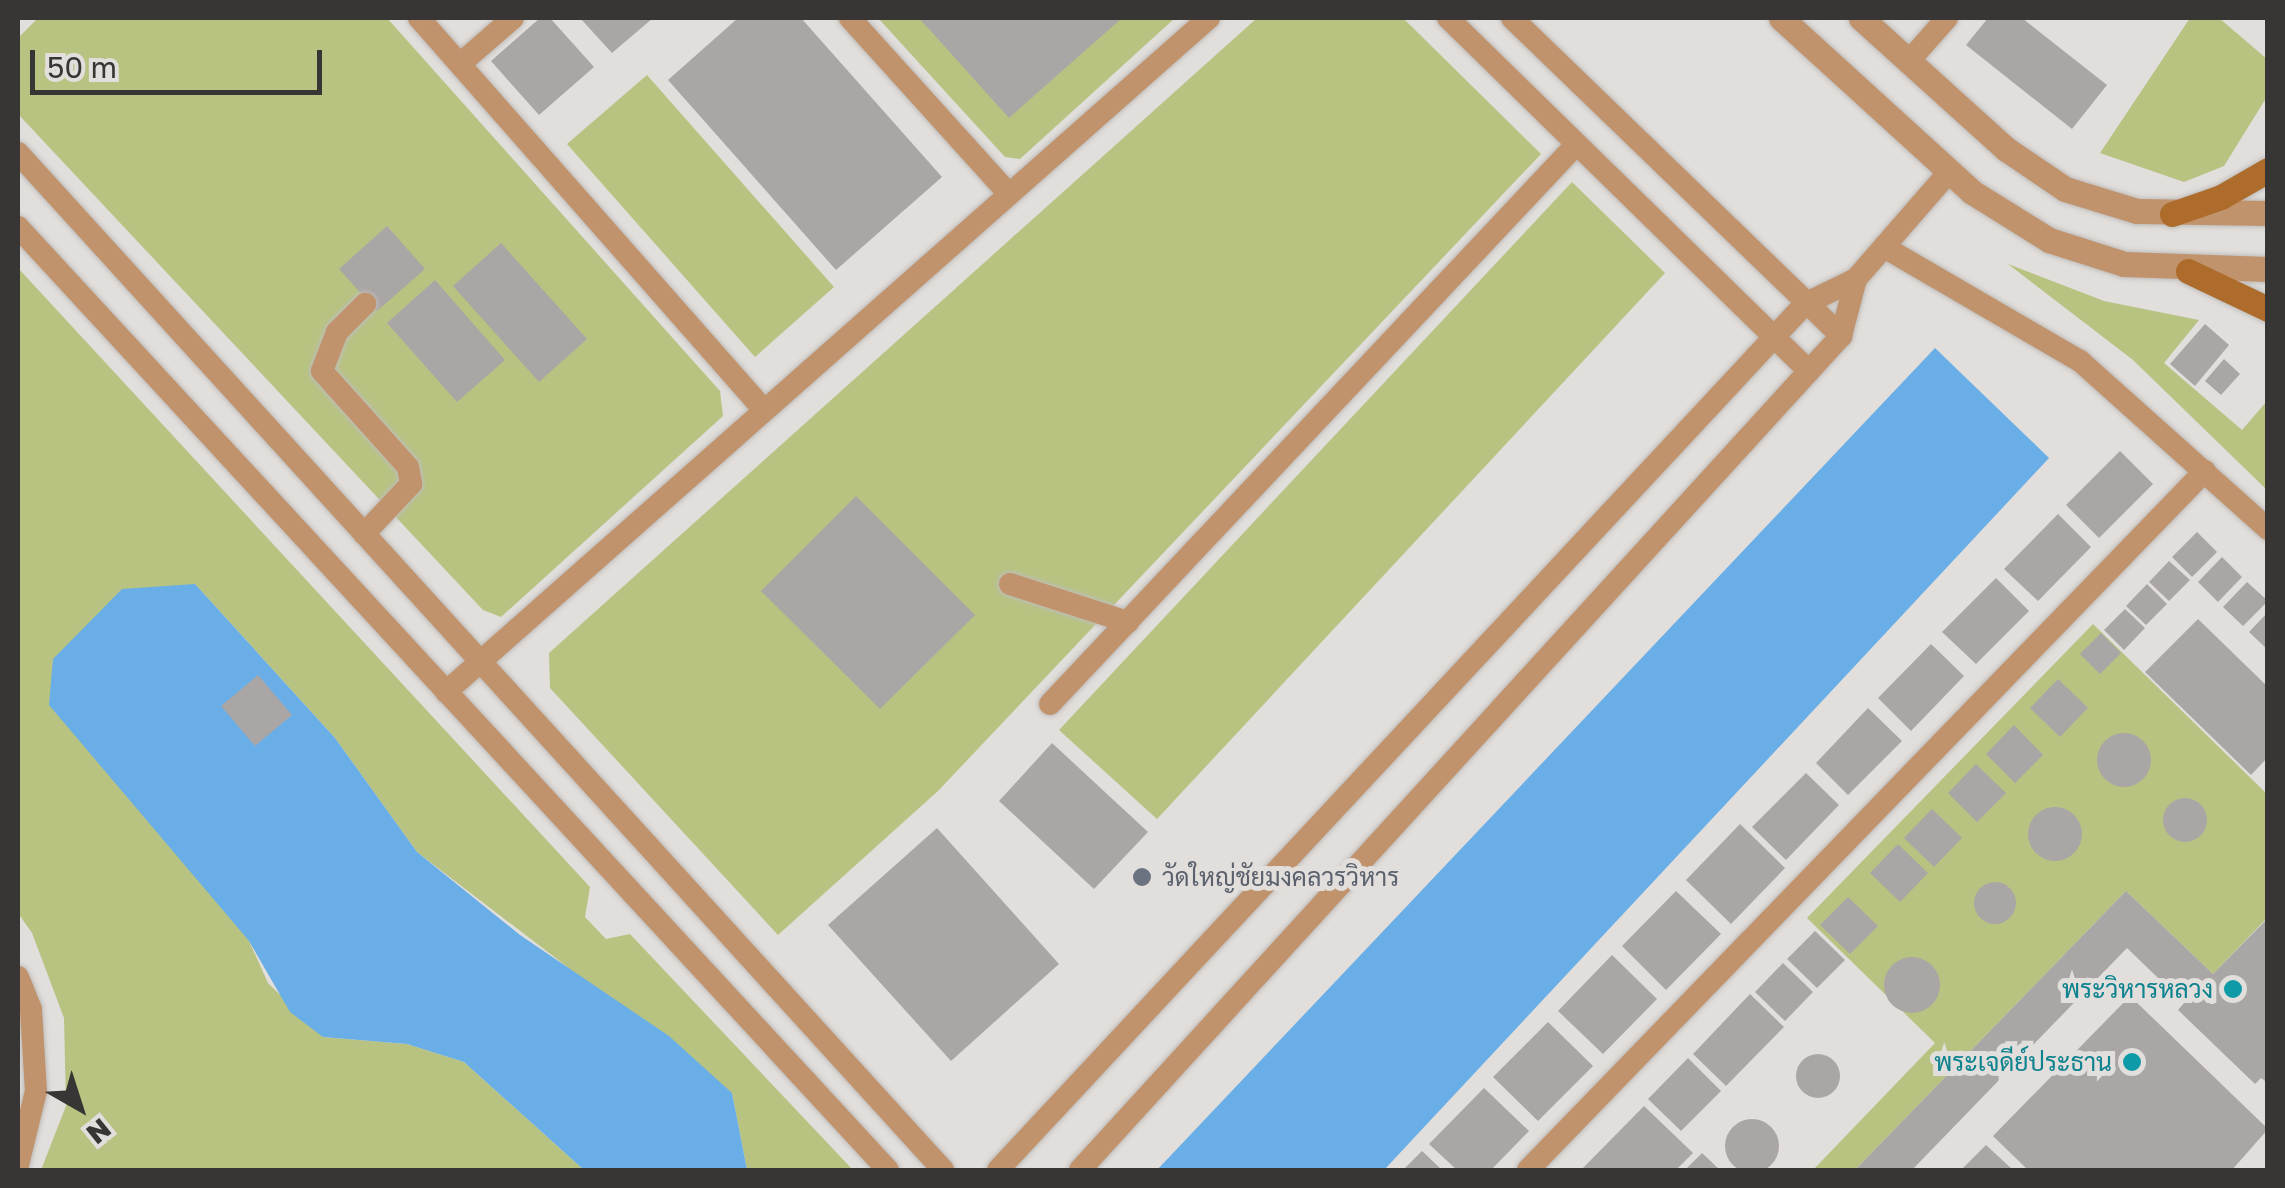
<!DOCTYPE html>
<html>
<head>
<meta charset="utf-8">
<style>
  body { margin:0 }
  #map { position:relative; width:2285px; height:1188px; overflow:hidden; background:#e1dedb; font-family:"Golos Text",Sarabun,sans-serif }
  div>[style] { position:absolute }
  .green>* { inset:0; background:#b8c382 }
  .water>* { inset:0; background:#69aee7 }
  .building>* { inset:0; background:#aaa6a5 }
  .round { border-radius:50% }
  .roads { filter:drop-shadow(0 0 2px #bfbcba) drop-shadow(0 0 2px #bfbcba) }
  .service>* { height:22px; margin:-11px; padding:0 11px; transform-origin:11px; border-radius:11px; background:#c0936c }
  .tertiary>* { height:25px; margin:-12.5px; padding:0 12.5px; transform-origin:12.5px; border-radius:12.5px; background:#c0936c }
  .secondary>* { height:25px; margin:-12.5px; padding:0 12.5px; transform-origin:12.5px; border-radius:12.5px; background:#ae6c2c }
  .dots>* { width:28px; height:28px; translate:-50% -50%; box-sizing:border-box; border:5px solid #e1dedb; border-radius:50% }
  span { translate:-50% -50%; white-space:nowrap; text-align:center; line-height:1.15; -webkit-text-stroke:10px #e1dedb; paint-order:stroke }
  .worship-label { font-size:25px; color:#5b616d }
  .left { translate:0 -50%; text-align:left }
  .culture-label { font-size:25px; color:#0d838f }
  .right { translate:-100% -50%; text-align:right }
  .frame { position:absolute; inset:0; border:20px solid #373635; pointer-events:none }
  .north { position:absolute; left:30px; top:1058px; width:100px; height:100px; -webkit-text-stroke:8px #e1dedb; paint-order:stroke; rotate:141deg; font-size:28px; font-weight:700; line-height:40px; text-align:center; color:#373635 }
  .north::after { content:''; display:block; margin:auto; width:35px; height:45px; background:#373635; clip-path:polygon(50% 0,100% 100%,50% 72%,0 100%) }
  .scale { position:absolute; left:30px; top:50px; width:292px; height:45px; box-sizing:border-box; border:5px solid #373635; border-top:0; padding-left:12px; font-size:30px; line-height:35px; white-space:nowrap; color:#373635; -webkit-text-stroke:8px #e1dedb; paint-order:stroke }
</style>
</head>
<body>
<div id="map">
  <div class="green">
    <i style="clip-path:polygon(38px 18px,387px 18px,720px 391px,723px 416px,501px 617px,483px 610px,18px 114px,18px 38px)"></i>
    <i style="clip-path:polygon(878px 18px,1175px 18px,1020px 159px,1005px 157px)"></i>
    <i style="clip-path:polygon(1257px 18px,1403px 18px,1541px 154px,938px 791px,778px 935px,550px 688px,549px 653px)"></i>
    <i style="clip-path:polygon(2190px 18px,2219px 18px,2267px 59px,2268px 95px,2224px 166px,2184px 182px,2100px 153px)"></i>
    <i style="clip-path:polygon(647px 75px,834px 287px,755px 357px,567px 144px)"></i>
    <i style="clip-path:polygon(1572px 182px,1665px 273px,1157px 819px,1059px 730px)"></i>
    <i style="clip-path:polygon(2008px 264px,2104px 301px,2199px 320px,2164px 363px,2242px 430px,2267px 401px,2267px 490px,2133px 360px)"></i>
    <i style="clip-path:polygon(18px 268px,590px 887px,585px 917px,606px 939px,630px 934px,853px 1170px,747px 1170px,732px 1093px,417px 852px,335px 738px,195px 584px,249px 941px,268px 983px,323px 1037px,407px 1044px,464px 1062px,584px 1170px,41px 1170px,66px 1106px,64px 1018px,32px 933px,18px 913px)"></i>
    <i style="clip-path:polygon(2093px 624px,2267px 794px,2267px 918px,2213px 974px,2126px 891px,1855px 1170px,1813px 1170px,1935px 1043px,1807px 918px)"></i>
  </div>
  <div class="water">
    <i style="clip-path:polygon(1935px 348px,2049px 458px,1384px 1170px,1157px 1170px)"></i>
    <i style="clip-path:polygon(195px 584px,335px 738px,417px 852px,520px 935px,669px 1036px,732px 1093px,747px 1170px,584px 1170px,464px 1062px,407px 1044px,323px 1037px,290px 1012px,249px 941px,49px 705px,53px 659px,122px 589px)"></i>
  </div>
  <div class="building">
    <i style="clip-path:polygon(540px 18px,550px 18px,594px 67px,539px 115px,491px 61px)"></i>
    <i style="clip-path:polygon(580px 18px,653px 18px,612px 53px)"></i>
    <i style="clip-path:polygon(738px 18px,801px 18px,942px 177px,836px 270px,668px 80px)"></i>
    <i style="clip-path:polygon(919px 18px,1122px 18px,1009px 118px)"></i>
    <i style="clip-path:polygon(1988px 18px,2022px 18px,2107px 85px,2072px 129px,1966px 45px)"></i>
    <i style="clip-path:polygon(387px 226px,425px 269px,377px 311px,339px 269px)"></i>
    <i style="clip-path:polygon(501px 243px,587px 339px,539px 382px,453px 286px)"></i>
    <i style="clip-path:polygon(435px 280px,505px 360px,457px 402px,387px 323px)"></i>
    <i style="clip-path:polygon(2205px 324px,2229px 345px,2195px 386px,2170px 364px)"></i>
    <i style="clip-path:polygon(2224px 359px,2240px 374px,2221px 395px,2205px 381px)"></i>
    <i style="clip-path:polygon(2120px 451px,2153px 484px,2099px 538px,2066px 505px)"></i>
    <i style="clip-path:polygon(856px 496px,975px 615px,880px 709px,761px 591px)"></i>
    <i style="clip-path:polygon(2058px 514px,2091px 547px,2038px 601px,2004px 569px)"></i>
    <i style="clip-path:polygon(2197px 532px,2217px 552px,2192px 577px,2172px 557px)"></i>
    <i style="clip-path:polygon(2222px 557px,2242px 577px,2218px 602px,2198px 582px)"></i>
    <i style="clip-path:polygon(2169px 561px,2190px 580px,2169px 601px,2149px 582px)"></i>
    <i style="clip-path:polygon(1996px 578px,2029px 611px,1976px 664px,1942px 632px)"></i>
    <i style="clip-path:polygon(2247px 582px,2268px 601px,2243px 626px,2223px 607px)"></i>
    <i style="clip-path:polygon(2147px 584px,2167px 604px,2146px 625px,2126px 606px)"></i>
    <i style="clip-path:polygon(2125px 609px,2145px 628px,2124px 650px,2104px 630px)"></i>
    <i style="clip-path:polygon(2268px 612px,2268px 650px,2249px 632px)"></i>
    <i style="clip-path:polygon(2198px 619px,2268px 687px,2268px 757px,2251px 775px,2145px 672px)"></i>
    <i style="clip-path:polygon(2101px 633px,2121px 653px,2100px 674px,2080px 654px)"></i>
    <i style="clip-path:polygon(1931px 644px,1964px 676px,1911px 731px,1878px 698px)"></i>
    <i style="clip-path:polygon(258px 675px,292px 715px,255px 746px,221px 706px)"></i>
    <i style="clip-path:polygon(2058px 679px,2088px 708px,2060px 737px,2030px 708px)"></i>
    <i style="clip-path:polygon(1868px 708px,1902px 741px,1848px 795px,1816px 763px)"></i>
    <i style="clip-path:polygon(2014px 725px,2043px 755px,2015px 783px,1986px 754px)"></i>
    <i class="round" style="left:2097px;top:733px;width:54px;height:54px"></i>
    <i style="clip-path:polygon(1052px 743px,1148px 832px,1094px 889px,999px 801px)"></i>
    <i style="clip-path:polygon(1976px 764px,2006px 793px,1977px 822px,1948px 793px)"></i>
    <i style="clip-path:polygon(1806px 773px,1839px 805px,1786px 860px,1752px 827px)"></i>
    <i class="round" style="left:2163px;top:798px;width:44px;height:44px"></i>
    <i class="round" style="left:2028px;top:807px;width:54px;height:54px"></i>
    <i style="clip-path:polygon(1932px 809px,1962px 838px,1934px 867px,1904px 838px)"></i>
    <i style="clip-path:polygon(1740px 824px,1785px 868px,1731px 924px,1686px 880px)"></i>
    <i style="clip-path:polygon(937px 828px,1059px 964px,951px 1061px,828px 925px)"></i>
    <i style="clip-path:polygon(1898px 844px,1928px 873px,1900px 902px,1870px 873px)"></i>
    <i class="round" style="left:1974px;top:882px;width:42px;height:42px"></i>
    <i style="clip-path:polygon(1676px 891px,1721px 934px,1666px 990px,1622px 946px)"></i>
    <i style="clip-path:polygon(2126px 891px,2213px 974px,2268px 918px,2268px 1083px,2261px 1078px,2255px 1084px,2178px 1010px,2184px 1003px,2127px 948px,1912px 1170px,1855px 1170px)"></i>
    <i style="clip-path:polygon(1848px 897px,1878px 926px,1850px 954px,1820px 925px)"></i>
    <i style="clip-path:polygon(1815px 931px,1845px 960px,1817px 988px,1787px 959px)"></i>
    <i style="clip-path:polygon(1612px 955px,1657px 999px,1603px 1054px,1558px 1011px)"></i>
    <i class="round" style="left:1884px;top:957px;width:56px;height:56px"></i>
    <i style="clip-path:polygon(1783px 963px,1813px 992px,1785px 1021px,1755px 992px)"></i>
    <i style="clip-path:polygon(1750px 994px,1784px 1027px,1726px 1086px,1693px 1054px)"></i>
    <i style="clip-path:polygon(2130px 996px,2268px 1129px,2232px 1170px,2028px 1170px,1993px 1136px)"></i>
    <i style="clip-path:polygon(1548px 1022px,1593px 1066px,1538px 1121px,1493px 1077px)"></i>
    <i class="round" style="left:1796px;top:1054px;width:44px;height:44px"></i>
    <i style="clip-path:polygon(1688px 1058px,1721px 1091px,1681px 1131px,1648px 1099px)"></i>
    <i style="clip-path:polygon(1484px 1088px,1529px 1131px,1491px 1170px,1457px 1170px,1429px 1144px)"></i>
    <i style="clip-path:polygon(1644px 1106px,1693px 1153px,1676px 1170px,1581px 1170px)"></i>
    <i class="round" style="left:1725px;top:1119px;width:54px;height:54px"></i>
    <i style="clip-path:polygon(1986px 1145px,2013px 1170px,1961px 1170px)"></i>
    <i style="clip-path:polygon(1422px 1151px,1442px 1170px,1403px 1170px)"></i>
    <i style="clip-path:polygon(1702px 1153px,1720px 1170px,1685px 1170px)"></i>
  </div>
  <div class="roads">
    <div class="service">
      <i style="left:419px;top:18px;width:522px;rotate:48.65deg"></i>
      <i style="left:850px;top:18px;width:237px;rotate:47.9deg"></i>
      <i style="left:1448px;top:18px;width:505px;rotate:44.36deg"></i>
      <i style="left:1512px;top:18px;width:458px;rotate:44deg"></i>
      <i style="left:1909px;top:61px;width:57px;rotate:-48.5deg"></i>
      <i style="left:460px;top:64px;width:70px;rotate:-41deg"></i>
      <i style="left:18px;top:153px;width:1375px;rotate:47.71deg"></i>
      <i style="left:18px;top:227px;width:1283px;rotate:47.31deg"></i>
      <i style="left:1884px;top:247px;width:227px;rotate:30.2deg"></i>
      <i style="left:2080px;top:361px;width:252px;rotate:41.8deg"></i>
      <i style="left:364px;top:534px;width:69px;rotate:-46.8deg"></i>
      <i style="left:411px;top:484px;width:17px;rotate:-100deg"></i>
      <i style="left:408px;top:467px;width:129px;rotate:-131.9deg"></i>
      <i style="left:322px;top:371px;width:42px;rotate:-69deg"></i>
      <i style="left:337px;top:332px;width:40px;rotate:-45deg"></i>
      <i style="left:1010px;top:584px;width:124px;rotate:17.9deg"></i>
      <i style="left:446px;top:692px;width:1018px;rotate:-41.46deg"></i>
      <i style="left:1050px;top:704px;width:766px;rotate:-46.75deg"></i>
      <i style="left:18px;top:977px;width:35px;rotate:68deg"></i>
      <i style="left:31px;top:1010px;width:81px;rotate:86.5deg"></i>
      <i style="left:36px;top:1091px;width:76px;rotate:103.7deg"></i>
      <i style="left:998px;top:1170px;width:1184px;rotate:-47.02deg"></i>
      <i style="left:1805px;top:304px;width:57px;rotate:-26.1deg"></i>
      <i style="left:1856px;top:279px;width:143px;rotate:-49deg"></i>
      <i style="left:1080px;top:1170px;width:1129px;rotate:-47.62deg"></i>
      <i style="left:1841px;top:336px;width:59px;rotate:-75.3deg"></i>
      <i style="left:1528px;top:1170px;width:973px;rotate:-45.92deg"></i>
    </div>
    <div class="tertiary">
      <i style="left:1781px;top:18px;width:258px;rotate:42.3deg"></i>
      <i style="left:1972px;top:192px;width:91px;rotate:31.9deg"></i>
      <i style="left:2049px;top:240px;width:79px;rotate:17.7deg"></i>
      <i style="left:2124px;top:264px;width:144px;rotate:2deg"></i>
      <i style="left:1861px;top:18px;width:195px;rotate:42.1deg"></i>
      <i style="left:2006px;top:149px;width:71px;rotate:34.1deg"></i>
      <i style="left:2065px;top:189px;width:75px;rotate:17deg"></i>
      <i style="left:2137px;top:211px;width:131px;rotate:0.9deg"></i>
    </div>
    <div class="secondary">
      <i style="left:2172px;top:214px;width:52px;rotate:-19.1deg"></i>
      <i style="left:2221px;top:197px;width:54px;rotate:-29.9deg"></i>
      <i style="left:2188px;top:271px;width:89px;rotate:25.4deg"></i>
    </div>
  </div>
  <div class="dots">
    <i style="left:1142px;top:877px;background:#6b7280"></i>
    <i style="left:2233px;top:989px;background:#0f9aa8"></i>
    <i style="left:2132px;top:1062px;background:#0f9aa8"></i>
  </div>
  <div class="worship-label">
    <span class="left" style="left:1162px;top:877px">วัดใหญ่ชัยมงคลวรวิหาร</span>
  </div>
  <div class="culture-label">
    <span class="right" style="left:2213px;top:989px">พระวิหารหลวง</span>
    <span class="right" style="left:2112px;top:1062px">พระเจดีย์ประธาน</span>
  </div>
  <div class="frame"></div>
  <div class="north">N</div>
  <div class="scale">50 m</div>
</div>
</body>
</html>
